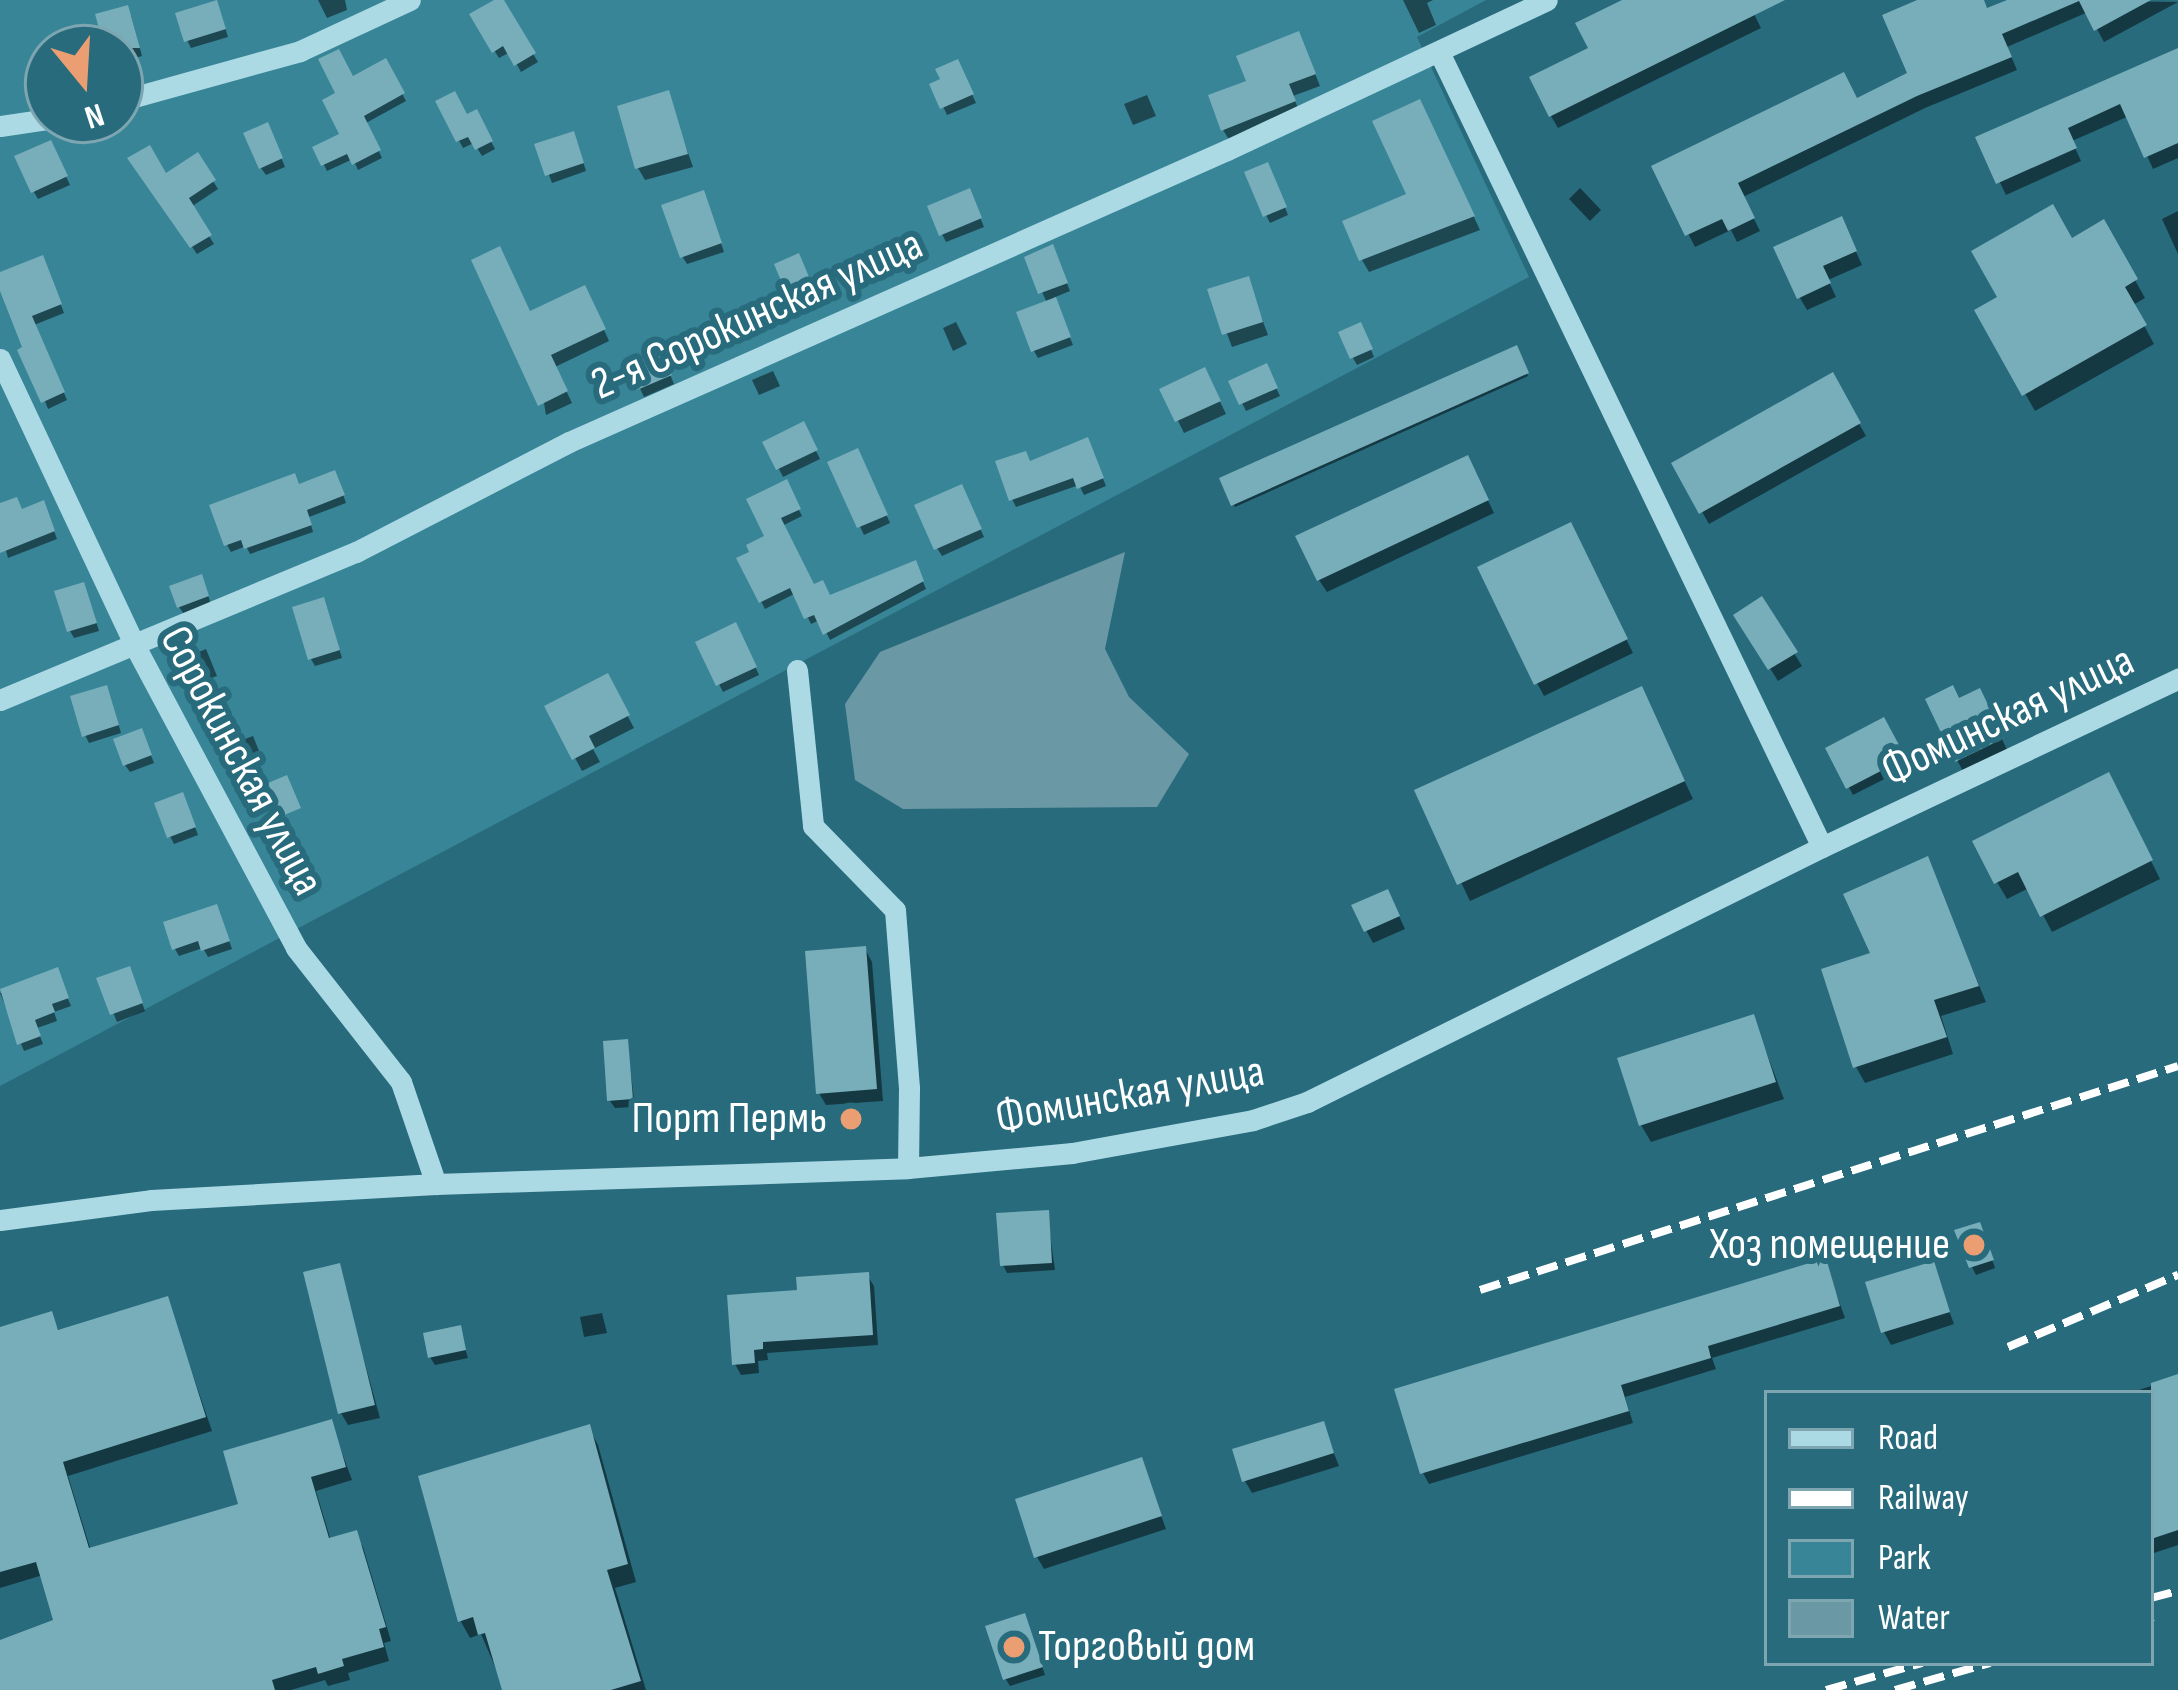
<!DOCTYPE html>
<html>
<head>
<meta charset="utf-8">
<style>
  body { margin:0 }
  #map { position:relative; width:2178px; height:1690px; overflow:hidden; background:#276b7d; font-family:"Sofia Sans Condensed",sans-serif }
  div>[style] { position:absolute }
  .green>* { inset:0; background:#388598 }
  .water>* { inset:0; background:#6a99a5 }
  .shadow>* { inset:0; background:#0007 }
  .building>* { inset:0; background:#78adba }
  .minor>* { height:21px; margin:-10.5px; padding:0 10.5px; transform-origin:10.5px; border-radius:10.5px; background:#acdae4 }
  .rail>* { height:8px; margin-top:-4px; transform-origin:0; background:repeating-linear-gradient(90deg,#fff 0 21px,transparent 0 30px) }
  .dots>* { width:33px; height:33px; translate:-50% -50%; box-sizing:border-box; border:6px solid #276b7d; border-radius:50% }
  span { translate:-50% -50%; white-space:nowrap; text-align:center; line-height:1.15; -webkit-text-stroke:12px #276b7d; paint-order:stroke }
  .street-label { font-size:45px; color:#fff }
  .poi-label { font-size:45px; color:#fff }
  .right { translate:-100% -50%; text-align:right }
  .left { translate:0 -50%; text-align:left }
  .legend { position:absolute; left:1764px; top:1390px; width:390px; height:276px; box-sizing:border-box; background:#276b7d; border:3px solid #7da6b1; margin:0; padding:15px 21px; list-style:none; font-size:36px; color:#fff }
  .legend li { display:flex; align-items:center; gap:24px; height:60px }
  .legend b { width:60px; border:3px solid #7da6b1 }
  .north { position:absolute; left:24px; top:24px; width:120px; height:120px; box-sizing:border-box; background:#276b7d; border:3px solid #7da6b1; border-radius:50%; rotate:162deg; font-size:33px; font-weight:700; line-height:48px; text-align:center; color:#fff }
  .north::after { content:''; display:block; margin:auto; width:42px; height:54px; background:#ec9e73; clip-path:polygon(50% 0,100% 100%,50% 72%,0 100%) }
</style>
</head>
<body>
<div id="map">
  <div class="green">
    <i style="clip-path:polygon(evenodd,0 0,1486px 0,1417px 37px,1529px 277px,0 1086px,0 0,48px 48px,120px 48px,120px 120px,48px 120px,48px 48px)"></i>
  </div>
  <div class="water">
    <i style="clip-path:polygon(1125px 552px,1105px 649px,1129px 697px,1189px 754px,1157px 807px,903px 809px,855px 780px,845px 704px,880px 652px)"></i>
  </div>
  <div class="shadow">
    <i style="clip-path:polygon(318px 0,345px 0,347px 10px,327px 18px)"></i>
    <i style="clip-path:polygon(500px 0,538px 62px,521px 72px,510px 52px,499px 58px,473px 16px)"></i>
    <i style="clip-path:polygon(1403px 0,1433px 0,1427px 3px,1436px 25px,1419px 33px)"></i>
    <i style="clip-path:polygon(1629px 0,1747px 0,1761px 28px,1558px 128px,1551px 116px)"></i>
    <i style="clip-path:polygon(1925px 0,1983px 0,1988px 12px,2014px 0,2178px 2px,2104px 42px,2088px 12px,2007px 47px,2017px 70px,1925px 108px,1743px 197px,1760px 231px,1737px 242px,1731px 230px,1695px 247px,1655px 168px,1857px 102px,1911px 75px)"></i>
    <i style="clip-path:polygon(220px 11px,228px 37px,191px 48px,187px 40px)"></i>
    <i style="clip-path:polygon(131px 16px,142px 56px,120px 62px,120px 48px,60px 48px,103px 33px)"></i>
    <i style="clip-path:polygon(1304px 46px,1320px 86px,1293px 96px,1300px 113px,1230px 141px,1223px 130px,1250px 83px)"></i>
    <i style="clip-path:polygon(2178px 51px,2178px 158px,2153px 169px,2129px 116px,2072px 141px,2081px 161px,2006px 195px,1979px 139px)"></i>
    <i style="clip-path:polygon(48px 52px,48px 79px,39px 55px)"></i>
    <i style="clip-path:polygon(385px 62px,406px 101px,366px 123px,382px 158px,358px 170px,353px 159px,327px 171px,316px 148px,343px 135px,352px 80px)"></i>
    <i style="clip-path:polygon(961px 70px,976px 103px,947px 115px,933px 85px)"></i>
    <i style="clip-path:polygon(667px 94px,693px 167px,645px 180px,638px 168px)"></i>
    <i style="clip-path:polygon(1147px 95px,1156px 116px,1133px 125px,1124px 104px)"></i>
    <i style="clip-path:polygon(439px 103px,466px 118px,476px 113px,495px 149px,482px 156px,474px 143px,463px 148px)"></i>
    <i style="clip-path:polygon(1426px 115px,1480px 230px,1369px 272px,1362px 260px,1410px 195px)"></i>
    <i style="clip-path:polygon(271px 133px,285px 167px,266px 175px,261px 168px)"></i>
    <i style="clip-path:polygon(577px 142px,586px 171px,552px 183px,538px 146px)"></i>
    <i style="clip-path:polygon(54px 151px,70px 185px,38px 199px,34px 192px)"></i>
    <i style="clip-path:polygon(197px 156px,218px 189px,191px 207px,214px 244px,197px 254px,136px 166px,165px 177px)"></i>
    <i style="clip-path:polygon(1271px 173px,1288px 215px,1270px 223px,1266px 215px)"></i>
    <i style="clip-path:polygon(1580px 188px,1601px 210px,1590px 221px,1569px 199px)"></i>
    <i style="clip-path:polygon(973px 200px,984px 227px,946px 242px,942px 234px)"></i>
    <i style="clip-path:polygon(707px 202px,724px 252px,687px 264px,682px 256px)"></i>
    <i style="clip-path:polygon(2178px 211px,2178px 254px,2162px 219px)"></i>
    <i style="clip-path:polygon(2103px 223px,2145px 298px,2133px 305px,2154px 344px,2035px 411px,1978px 311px)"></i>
    <i style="clip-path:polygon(1847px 232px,1862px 265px,1828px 280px,1836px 297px,1807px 310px,1800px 298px)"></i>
    <i style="clip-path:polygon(1056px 255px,1070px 291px,1053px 298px,1073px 345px,1038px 358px,1034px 351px,1047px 303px,1027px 258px)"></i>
    <i style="clip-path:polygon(802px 265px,816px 298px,796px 306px,792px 299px)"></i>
    <i style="clip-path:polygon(46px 267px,64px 313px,34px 325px,67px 400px,48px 409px,0 283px,0 275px)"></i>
    <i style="clip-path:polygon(1247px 279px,1268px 335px,1232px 347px,1211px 291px)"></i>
    <i style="clip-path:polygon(590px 299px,609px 341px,555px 367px,572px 403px,546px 415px,529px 315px)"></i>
    <i style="clip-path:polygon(956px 322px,967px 344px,953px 351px,943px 328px)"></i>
    <i style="clip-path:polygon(1364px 333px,1374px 357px,1357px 365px,1353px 358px)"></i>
    <i style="clip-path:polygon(1517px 351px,1528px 376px,1235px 507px,1222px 480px)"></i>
    <i style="clip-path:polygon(665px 362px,674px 384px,644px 397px,630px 367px)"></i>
    <i style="clip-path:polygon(773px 371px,780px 386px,759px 395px,752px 380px)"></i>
    <i style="clip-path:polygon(1270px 375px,1280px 396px,1246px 411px,1232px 382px)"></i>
    <i style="clip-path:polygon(1832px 376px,1866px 436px,1709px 524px,1675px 464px)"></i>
    <i style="clip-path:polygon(1211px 383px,1226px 414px,1184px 433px,1163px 390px)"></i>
    <i style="clip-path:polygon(803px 425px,820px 459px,783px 477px,766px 443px)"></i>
    <i style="clip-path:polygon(1091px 449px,1106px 486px,1084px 495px,1079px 485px,1016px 507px,1012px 499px,1030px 464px)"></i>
    <i style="clip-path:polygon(861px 459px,890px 523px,864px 535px,831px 463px)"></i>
    <i style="clip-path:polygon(1474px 471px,1494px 513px,1327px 592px,1319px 580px)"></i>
    <i style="clip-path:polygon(338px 480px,346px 503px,309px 517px,313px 532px,250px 554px,246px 546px,231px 552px,227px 545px,299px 487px)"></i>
    <i style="clip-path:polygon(785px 483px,802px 516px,782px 526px,813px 588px,830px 599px,918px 570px,926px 589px,830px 640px,820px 620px,811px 624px,796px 593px,765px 609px,740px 560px,768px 537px)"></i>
    <i style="clip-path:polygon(965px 495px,984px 537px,942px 556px,937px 548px)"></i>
    <i style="clip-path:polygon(47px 512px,57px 539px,8px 558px,0 528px)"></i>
    <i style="clip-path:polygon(1577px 538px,1633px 653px,1544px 696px,1537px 683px)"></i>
    <i style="clip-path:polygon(205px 585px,211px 605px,184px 614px,179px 607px)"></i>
    <i style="clip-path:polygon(87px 593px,99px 631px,74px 638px,70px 631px)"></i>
    <i style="clip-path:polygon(1761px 600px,1802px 666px,1778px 681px,1737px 616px)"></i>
    <i style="clip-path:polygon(327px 608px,342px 658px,315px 666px,311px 659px)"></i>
    <i style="clip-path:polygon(740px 633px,759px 675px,723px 692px,699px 644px)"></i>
    <i style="clip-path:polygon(206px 649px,217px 676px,201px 682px,189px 656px)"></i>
    <i style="clip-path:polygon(607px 677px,634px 728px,593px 749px,600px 762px,582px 771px,548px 707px)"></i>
    <i style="clip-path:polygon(110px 696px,121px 733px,89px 743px,85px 735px)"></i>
    <i style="clip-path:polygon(1959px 701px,1986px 704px,2008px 752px,1964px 773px,1957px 760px)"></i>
    <i style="clip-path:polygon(1650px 707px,1693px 799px,1470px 901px,1418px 792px)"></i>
    <i style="clip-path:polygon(1883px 721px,1908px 767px,1853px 795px,1829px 749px)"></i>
    <i style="clip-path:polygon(253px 736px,261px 756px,242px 763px,234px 743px)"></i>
    <i style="clip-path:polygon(145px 740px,154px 763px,130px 772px,125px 765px)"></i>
    <i style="clip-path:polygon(2117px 793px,2160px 879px,2052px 932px,2029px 888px,2007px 899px,1997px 882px)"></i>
    <i style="clip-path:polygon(186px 803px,198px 835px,174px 844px,170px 836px)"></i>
    <i style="clip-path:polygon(1927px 860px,1986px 1002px,1941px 1016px,1953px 1054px,1865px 1083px,1856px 1067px,1874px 955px)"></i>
    <i style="clip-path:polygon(1394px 905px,1405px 929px,1373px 943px,1366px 930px)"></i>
    <i style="clip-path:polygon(220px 915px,232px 949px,208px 957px,203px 948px,179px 956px,175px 949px)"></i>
    <i style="clip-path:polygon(865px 949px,872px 962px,883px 1101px,826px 1105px,819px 1093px)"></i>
    <i style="clip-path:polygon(56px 971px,71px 1006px,54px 1012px,57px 1021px,37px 1028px,43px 1044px,24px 1051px,0 993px)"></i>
    <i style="clip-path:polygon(133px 978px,145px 1011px,117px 1022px,100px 980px)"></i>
    <i style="clip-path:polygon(1753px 1017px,1784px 1099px,1651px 1142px,1641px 1125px)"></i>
    <i style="clip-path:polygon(627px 1042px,635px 1107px,615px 1108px,610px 1101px)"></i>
    <i style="clip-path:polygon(1047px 1213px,1055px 1270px,1007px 1273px,1003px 1265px)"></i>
    <i style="clip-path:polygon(1983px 1233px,1995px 1268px,1976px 1275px,1972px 1267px)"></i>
    <i style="clip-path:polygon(1825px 1262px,1845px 1318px,1712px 1358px,1716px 1369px,1625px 1397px,1633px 1423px,1429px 1484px,1423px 1473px)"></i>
    <i style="clip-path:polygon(1932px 1265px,1954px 1324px,1891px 1345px,1884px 1332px)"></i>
    <i style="clip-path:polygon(338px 1266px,380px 1418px,348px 1425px,341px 1413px)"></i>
    <i style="clip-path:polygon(867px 1275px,874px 1286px,878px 1345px,767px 1353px,768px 1360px,758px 1361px,759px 1373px,741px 1375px,735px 1364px,800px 1293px)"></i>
    <i style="clip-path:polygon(167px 1299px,212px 1431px,68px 1476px,91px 1551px,242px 1506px,331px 1423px,352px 1480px,316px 1491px,331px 1541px,355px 1534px,363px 1547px,391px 1641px,384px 1643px,389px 1661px,348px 1673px,350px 1680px,328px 1686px,325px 1680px,291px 1690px,0 1690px,0 1643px,57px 1622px,43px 1575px,0 1588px,0 1330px,51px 1314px,60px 1333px)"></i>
    <i style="clip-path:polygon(602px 1313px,607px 1333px,584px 1337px,580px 1317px)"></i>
    <i style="clip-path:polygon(459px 1329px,468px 1358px,435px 1365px,430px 1357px)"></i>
    <i style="clip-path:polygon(2178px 1377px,2178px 1545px,2151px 1554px,2151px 1393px,2130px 1393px)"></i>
    <i style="clip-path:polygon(1322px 1424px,1339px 1466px,1252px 1493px,1245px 1481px)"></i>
    <i style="clip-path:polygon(589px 1428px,598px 1445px,636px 1582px,615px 1588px,646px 1690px,505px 1690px,481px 1634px,470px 1638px,460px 1620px)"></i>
    <i style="clip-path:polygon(1141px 1461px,1166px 1529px,1044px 1569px,1037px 1557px)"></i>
    <i style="clip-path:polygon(1028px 1624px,1045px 1675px,1010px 1686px,1005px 1678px)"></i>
  </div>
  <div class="building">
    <i style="clip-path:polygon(217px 0,226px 29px,184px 42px,175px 13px)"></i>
    <i style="clip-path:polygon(494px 0,504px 0,536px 53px,514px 66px,503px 46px,492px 53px,469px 14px)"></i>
    <i style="clip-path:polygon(1622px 0,1785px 0,1549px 117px,1529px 77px,1588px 48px,1575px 23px)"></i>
    <i style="clip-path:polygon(1917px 0,1984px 0,1987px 8px,2007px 0,2151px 0,2094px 31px,2079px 1px,2002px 34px,2012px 57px,1917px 96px,1738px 183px,1755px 218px,1728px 231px,1722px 219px,1685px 236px,1651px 166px,1844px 72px,1857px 98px,1907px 73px,1882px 15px)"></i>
    <i style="clip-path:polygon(128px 5px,140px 48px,63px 48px,100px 32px,95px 14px)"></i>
    <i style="clip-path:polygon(1299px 31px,1316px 74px,1289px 84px,1296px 101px,1221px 131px,1208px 95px,1246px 81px,1236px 56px)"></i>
    <i style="clip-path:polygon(2178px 48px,2178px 143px,2144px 158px,2120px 104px,2068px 128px,2077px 148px,1996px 184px,1975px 137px)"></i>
    <i style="clip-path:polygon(339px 49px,353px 76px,386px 58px,405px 93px,364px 116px,381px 150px,352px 165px,347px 154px,321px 166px,312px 147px,339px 134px,322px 100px,335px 93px,318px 59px)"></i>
    <i style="clip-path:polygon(958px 59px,974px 94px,940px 109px,929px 84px,940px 79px,935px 69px)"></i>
    <i style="clip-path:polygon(669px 90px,688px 154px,635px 169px,617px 106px)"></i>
    <i style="clip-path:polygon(455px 91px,467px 114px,477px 109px,493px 141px,475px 150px,468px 137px,456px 142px,435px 101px)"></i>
    <i style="clip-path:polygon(1420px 99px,1475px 216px,1359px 261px,1342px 221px,1406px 194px,1372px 121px)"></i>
    <i style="clip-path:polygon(268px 122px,283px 158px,259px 169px,243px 133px)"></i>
    <i style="clip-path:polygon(574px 131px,584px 163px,545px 176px,534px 144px)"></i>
    <i style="clip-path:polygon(51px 140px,68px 176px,31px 193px,14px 156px)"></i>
    <i style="clip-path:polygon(150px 145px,166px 173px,198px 152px,216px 180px,189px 198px,212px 235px,190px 248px,127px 158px)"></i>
    <i style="clip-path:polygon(1268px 162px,1287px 207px,1263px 217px,1244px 172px)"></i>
    <i style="clip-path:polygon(970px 188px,982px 218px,939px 236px,927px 206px)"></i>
    <i style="clip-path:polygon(704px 190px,722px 243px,680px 258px,661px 205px)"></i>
    <i style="clip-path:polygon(2053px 204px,2072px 238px,2104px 219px,2138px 279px,2125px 287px,2147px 325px,2022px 396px,1974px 310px,1997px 297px,1971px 251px)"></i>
    <i style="clip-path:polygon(1842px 216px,1857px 251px,1823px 266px,1831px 283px,1797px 299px,1773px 247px)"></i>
    <i style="clip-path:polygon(1053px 244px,1068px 283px,1038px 294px,1024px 257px)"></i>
    <i style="clip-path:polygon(500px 246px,530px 311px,585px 285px,606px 329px,551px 355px,568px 391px,538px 406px,471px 260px)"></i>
    <i style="clip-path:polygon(799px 253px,814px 289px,789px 300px,774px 264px)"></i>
    <i style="clip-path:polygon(43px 255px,62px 304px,32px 316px,65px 392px,41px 403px,17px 350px,22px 347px,0 291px,0 272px)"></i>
    <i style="clip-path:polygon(1249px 276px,1263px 322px,1222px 335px,1207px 289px)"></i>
    <i style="clip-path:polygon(1056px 297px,1071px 337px,1031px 352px,1016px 312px)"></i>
    <i style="clip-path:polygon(1361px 322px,1373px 349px,1350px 359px,1338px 332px)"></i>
    <i style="clip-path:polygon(1517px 345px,1529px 373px,1231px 506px,1219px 478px)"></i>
    <i style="clip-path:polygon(661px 351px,672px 375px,637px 390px,626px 365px)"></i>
    <i style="clip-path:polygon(1267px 363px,1278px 388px,1239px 405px,1228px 381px)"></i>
    <i style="clip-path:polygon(1205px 367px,1221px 401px,1175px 422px,1159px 389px)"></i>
    <i style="clip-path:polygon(1833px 372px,1861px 423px,1699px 514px,1671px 463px)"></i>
    <i style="clip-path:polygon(804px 421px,818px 450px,776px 470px,762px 442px)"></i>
    <i style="clip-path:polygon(1088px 437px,1104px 478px,1077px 489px,1073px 478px,1009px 501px,995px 461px,1026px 451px,1030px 461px)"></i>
    <i style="clip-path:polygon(858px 448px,888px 515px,857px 528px,827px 462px)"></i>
    <i style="clip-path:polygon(1468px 455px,1489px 500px,1317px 581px,1295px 536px)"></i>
    <i style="clip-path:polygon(335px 470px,345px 495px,307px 510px,312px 525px,244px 549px,241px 540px,224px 546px,209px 505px,295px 473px,299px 484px)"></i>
    <i style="clip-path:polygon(787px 479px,801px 509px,781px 518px,814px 584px,823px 580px,830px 595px,916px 560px,924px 581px,823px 635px,814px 615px,804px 619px,790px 588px,759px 603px,736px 558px,749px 552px,746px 545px,764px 536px,746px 499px)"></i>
    <i style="clip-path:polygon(962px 484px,982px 529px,934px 550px,914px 505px)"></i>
    <i style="clip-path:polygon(17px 497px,22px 509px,44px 500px,55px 531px,0 553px,0 503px)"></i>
    <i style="clip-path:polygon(1571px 522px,1628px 639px,1534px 685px,1477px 567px)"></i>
    <i style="clip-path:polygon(202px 574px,209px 596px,177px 608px,169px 586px)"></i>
    <i style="clip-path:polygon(84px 582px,97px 623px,67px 632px,54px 591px)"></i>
    <i style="clip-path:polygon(1762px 596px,1798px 652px,1768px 670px,1733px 615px)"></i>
    <i style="clip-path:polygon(324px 597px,340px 650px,308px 660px,292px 607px)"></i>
    <i style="clip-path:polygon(736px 622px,757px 667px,716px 686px,695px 642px)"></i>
    <i style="clip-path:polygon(608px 673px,630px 715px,589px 736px,595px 748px,572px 760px,544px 706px)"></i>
    <i style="clip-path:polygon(107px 685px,119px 725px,82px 737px,70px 696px)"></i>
    <i style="clip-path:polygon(1953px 685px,1959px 698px,1980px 688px,2004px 738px,1955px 762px,1925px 699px)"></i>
    <i style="clip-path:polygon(1642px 686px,1685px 781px,1457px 885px,1414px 790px)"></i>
    <i style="clip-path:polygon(1884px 717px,1906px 758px,1846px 789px,1825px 748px)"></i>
    <i style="clip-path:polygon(142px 728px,152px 755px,123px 766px,113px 739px)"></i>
    <i style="clip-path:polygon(2109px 772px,2153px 860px,2040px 917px,2018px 872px,1994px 884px,1972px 841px)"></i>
    <i style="clip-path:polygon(287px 775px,301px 808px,282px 816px,268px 783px)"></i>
    <i style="clip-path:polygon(183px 792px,196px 827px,167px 838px,154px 803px)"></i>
    <i style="clip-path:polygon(1928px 856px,1979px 986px,1934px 1000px,1947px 1037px,1853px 1068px,1821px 969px,1870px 953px,1843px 894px)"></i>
    <i style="clip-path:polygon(1388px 889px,1400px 916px,1364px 932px,1351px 905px)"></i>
    <i style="clip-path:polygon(217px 904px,230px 941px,201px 951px,198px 941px,172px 950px,163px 922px)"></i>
    <i style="clip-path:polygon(866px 946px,877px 1089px,816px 1094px,805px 951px)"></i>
    <i style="clip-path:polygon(130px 966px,143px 1003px,110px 1015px,96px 978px)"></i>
    <i style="clip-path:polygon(58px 967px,69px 998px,52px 1004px,55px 1012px,35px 1020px,41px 1036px,17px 1045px,0 989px)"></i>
    <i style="clip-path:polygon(1754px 1014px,1776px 1082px,1639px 1126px,1617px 1058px)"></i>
    <i style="clip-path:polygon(628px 1039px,633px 1099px,607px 1101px,603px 1041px)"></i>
    <i style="clip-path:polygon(1049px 1210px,1052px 1263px,1000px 1266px,996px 1213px)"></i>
    <i style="clip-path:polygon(1980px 1222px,1994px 1260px,1969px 1268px,1954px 1230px)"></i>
    <i style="clip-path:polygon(1826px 1258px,1840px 1306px,1708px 1346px,1711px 1358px,1621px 1385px,1629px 1411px,1420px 1474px,1394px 1389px)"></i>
    <i style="clip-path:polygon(1934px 1261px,1950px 1312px,1881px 1333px,1865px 1282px)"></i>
    <i style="clip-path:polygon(340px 1263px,375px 1405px,338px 1414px,303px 1272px)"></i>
    <i style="clip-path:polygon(869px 1272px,873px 1335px,763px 1342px,763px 1349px,754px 1350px,755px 1363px,732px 1365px,727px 1295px,797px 1290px,796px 1277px)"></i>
    <i style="clip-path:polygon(168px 1296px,206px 1417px,63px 1462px,89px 1548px,238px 1504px,223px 1451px,332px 1419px,346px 1467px,311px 1477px,329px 1538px,357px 1530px,386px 1627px,379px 1629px,384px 1647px,342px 1659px,344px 1666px,318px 1674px,316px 1667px,272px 1680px,275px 1690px,0 1690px,0 1640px,53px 1620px,36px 1562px,0 1572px,0 1327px,52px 1311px,58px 1330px)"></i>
    <i style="clip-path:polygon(461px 1325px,466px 1350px,428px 1358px,423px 1333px)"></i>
    <i style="clip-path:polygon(2178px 1374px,2178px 1530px,2151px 1539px,2151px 1383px)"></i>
    <i style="clip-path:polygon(1324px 1421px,1334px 1453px,1242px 1482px,1232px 1449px)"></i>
    <i style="clip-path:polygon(590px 1424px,628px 1564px,607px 1570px,641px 1681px,611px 1690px,502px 1690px,485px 1633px,478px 1635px,473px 1617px,458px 1622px,418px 1476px)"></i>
    <i style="clip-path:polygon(1142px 1457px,1162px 1516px,1034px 1558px,1015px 1499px)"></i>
    <i style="clip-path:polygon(1025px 1613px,1043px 1667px,1003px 1680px,985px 1626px)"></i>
  </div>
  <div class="minor">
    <i style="left:1440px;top:54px;width:880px;rotate:64.28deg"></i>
    <i style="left:120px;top:101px;width:187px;rotate:-15.5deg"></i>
    <i style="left:300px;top:51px;width:121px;rotate:-24.9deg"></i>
    <i style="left:0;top:126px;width:49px;rotate:-8.3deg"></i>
    <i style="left:0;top:359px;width:319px;rotate:64.8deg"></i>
    <i style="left:136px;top:648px;width:340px;rotate:61.9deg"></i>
    <i style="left:296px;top:948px;width:170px;rotate:51.9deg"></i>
    <i style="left:401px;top:1082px;width:108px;rotate:71.1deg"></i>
    <i style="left:797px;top:670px;width:157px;rotate:84.1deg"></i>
    <i style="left:813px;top:826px;width:117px;rotate:45.7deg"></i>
    <i style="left:895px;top:910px;width:179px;rotate:85.5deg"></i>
    <i style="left:909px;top:1088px;width:80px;rotate:90.7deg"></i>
    <i style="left:0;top:700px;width:386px;rotate:-22.6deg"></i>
    <i style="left:356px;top:552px;width:240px;rotate:-27.3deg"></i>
    <i style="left:569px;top:442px;width:720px;rotate:-23.93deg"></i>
    <i style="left:1227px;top:150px;width:353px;rotate:-25.1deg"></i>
    <i style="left:0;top:1220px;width:152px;rotate:-7.5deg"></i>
    <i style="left:151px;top:1200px;width:285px;rotate:-3.2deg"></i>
    <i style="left:436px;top:1184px;width:472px;rotate:-1.9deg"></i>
    <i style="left:908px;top:1168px;width:165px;rotate:-5.2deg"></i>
    <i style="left:1072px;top:1153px;width:184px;rotate:-10.3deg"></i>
    <i style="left:1253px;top:1120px;width:57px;rotate:-18.4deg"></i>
    <i style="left:1307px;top:1102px;width:575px;rotate:-26.34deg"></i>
    <i style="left:1822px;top:847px;width:394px;rotate:-25.3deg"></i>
  </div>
  <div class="rail">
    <i style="left:1480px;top:1290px;width:733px;rotate:-17.79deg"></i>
    <i style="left:2008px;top:1347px;width:185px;rotate:-23deg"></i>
    <i style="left:2151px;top:1598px;width:28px;rotate:-15deg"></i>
    <i style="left:2151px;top:1618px;width:2px;rotate:-27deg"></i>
    <i style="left:1826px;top:1690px;width:100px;rotate:-15.7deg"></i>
    <i style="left:1895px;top:1690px;width:99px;rotate:-15.9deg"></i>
  </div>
  <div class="dots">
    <i style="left:851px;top:1119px;background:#ec9e73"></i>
    <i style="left:1974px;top:1245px;background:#ec9e73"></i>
    <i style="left:1014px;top:1647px;background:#ec9e73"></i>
  </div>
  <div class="street-label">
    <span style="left:757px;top:315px;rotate:-24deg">2-я Сорокинская улица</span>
    <span style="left:2008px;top:716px;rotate:-25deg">Фоминская улица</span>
    <span style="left:241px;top:761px;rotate:62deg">Сорокинская улица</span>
    <span style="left:1130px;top:1095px;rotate:-10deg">Фоминская улица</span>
  </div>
  <div class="poi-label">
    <span class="right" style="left:827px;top:1119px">Порт Пермь</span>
    <span class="right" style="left:1950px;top:1245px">Хоз помещение</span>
    <span class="left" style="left:1038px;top:1647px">Торговый дом</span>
  </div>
  <ul class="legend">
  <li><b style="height:15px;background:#acdae4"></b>Road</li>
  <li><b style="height:15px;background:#fff"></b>Railway</li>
  <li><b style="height:33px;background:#388598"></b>Park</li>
  <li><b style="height:33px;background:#6a99a5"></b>Water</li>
  </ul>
  <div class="north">N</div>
</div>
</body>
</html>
